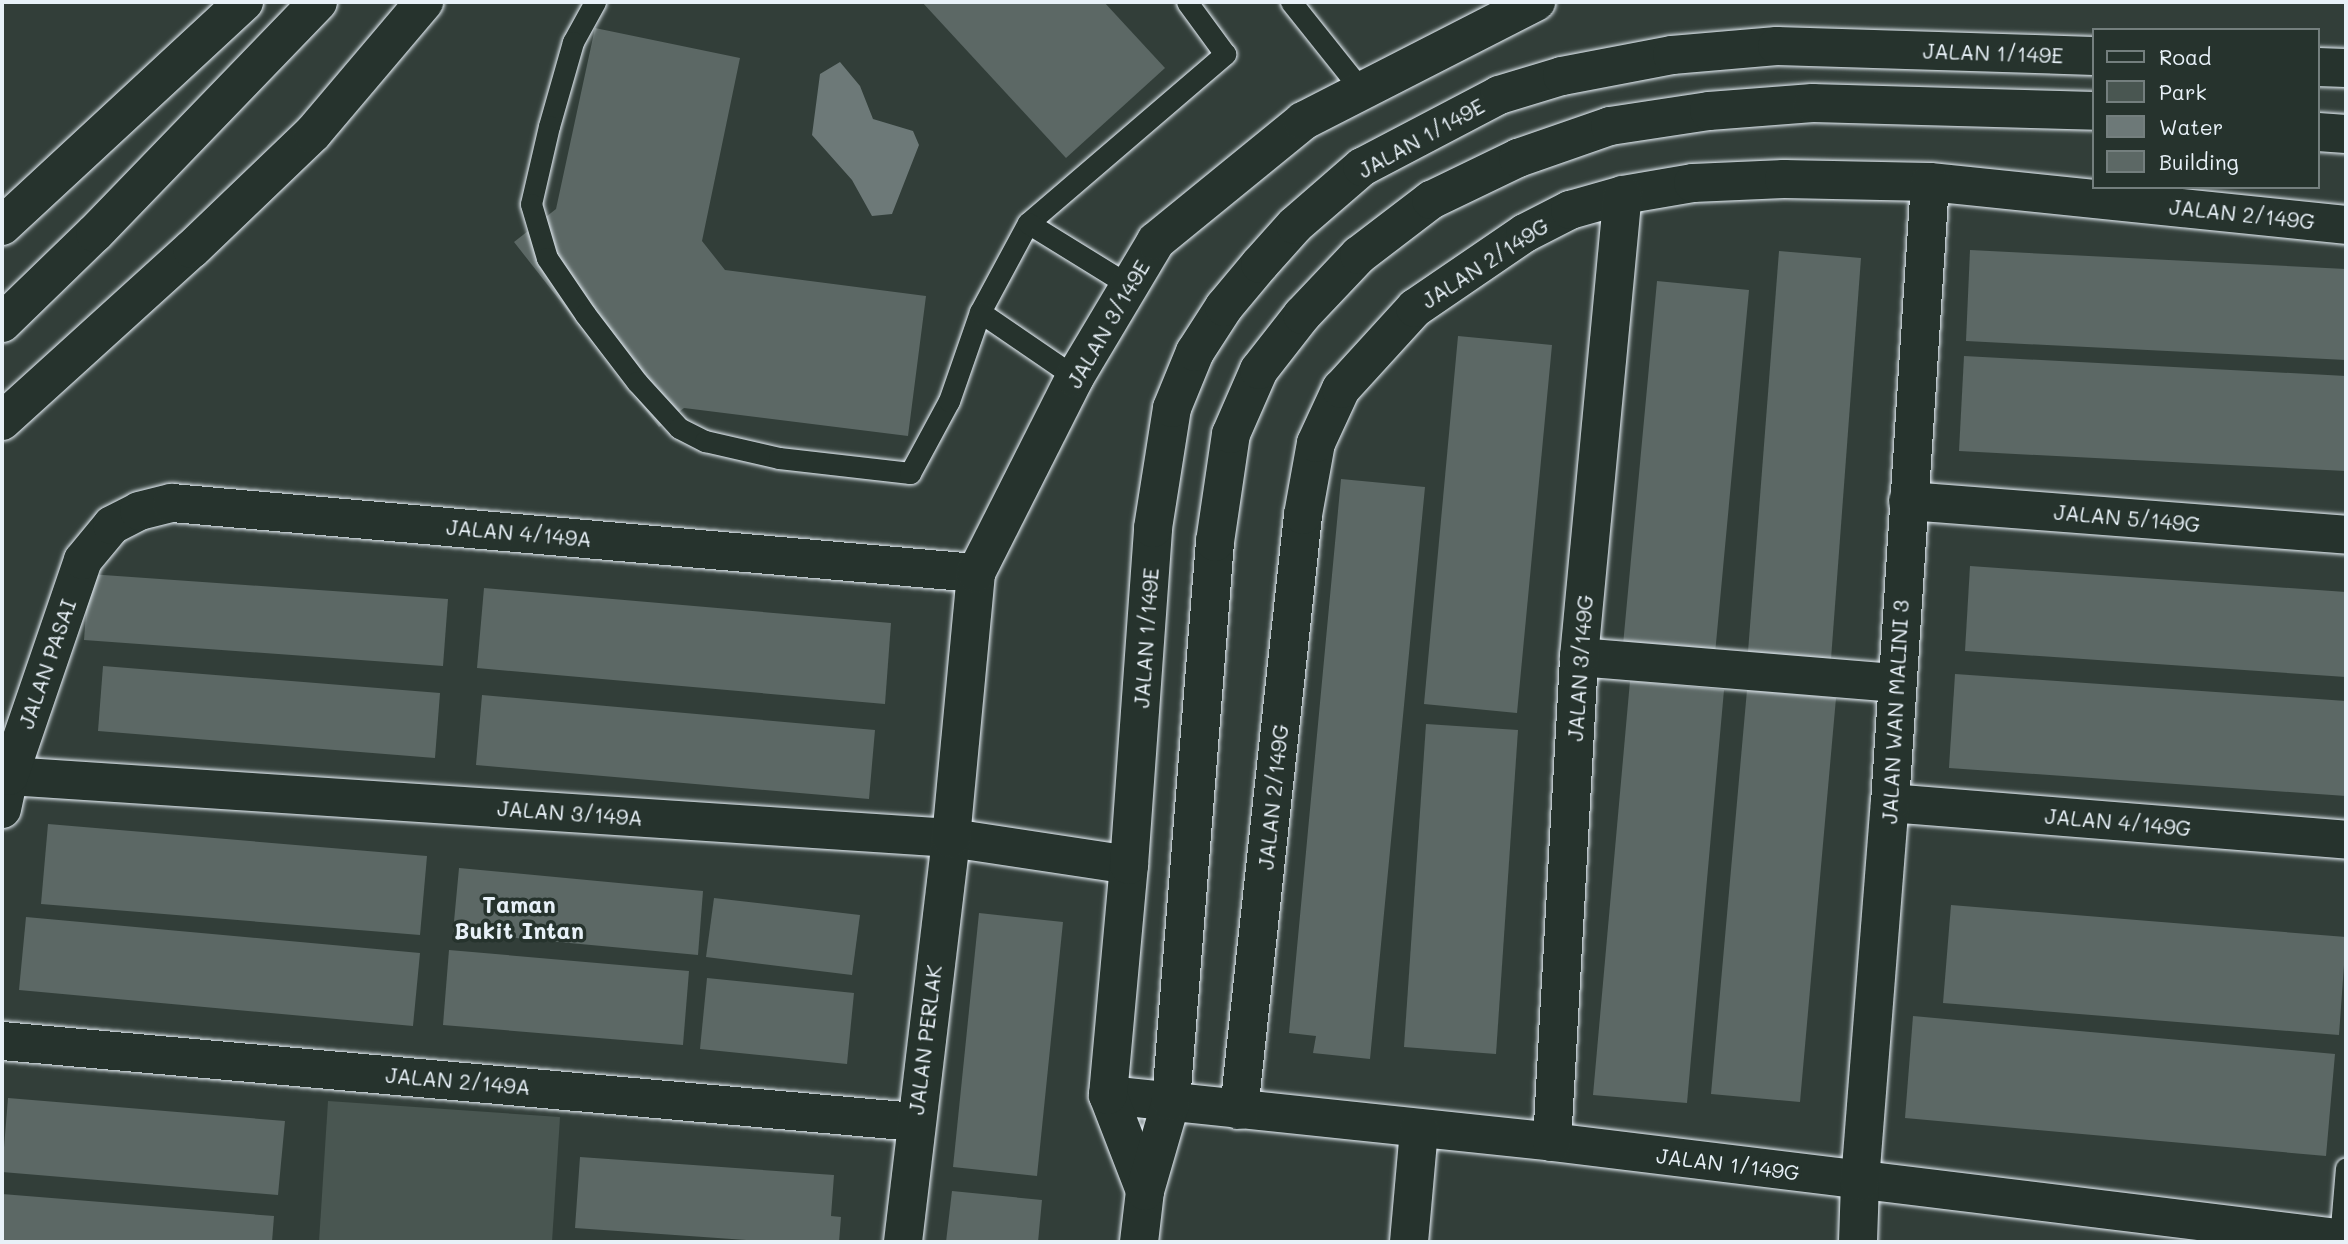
<!DOCTYPE html>
<html>
<head>
<meta charset="utf-8">
<style>
  body { margin:0 }
  #map { position:relative; width:2348px; height:1244px; overflow:hidden; background:#323e39; font-family:Mali,sans-serif }
  div>[style] { position:absolute }
  .green>* { inset:0; background:#495651 }
  .water>* { inset:0; background:#6d7978 }
  .building>* { inset:0; background:#5c6865 }
  .roads { filter:drop-shadow(0 0 2px #e8f1f8) drop-shadow(0 0 2px #e8f1f8) }
  .lane>* { height:21px; margin:-10.5px; padding:0 10.5px; transform-origin:10.5px; border-radius:10.5px; background:#26332d }
  .street>* { height:38px; margin:-19px; padding:0 19px; transform-origin:19px; border-radius:19px; background:#26332d }
  .secondary>* { height:38px; margin:-19px; padding:0 19px; transform-origin:19px; border-radius:19px; background:#26332d }
  .highway>* { height:38px; margin:-19px; padding:0 19px; transform-origin:19px; border-radius:19px; background:#26332d }
  span { translate:-50% -50%; white-space:nowrap; text-align:center; line-height:1.15; -webkit-text-stroke:7px #26332d; paint-order:stroke }
  .street-label { font-size:21px; color:#e8f1f8 }
  .neighbourhood-label { font-size:23px; color:#e8f1f8; font-weight:700 }
  .frame { position:absolute; inset:0; border:4px solid #e8f1f8; pointer-events:none }
  .legend { position:absolute; left:2092px; top:28px; width:228px; height:161px; box-sizing:border-box; background:#26332d; border:2px solid #747f7e; margin:0; padding:9px 12px; list-style:none; font-size:21px; color:#e8f1f8 }
  .legend li { display:flex; align-items:center; gap:14px; height:35px }
  .legend b { width:35px; border:2px solid #747f7e }
</style>
</head>
<body>
<div id="map">
  <div class="green">
    <i style="clip-path:polygon(328px 1101px,560px 1117px,552px 1242px,319px 1242px)"></i>
  </div>
  <div class="water">
    <i style="clip-path:polygon(840px 62px,860px 86px,873px 119px,913px 131px,919px 145px,892px 214px,872px 216px,852px 180px,812px 135px,820px 74px)"></i>
  </div>
  <div class="building">
    <i style="clip-path:polygon(922px 2px,1104px 2px,1165px 68px,1066px 158px)"></i>
    <i style="clip-path:polygon(595px 28px,740px 58px,702px 241px,725px 270px,926px 296px,908px 436px,684px 408px,659px 427px,514px 242px,556px 209px)"></i>
    <i style="clip-path:polygon(1970px 250px,2346px 269px,2346px 360px,1966px 341px)"></i>
    <i style="clip-path:polygon(1779px 251px,1861px 258px,1831px 659px,1748px 652px)"></i>
    <i style="clip-path:polygon(1657px 281px,1749px 290px,1715px 654px,1623px 645px)"></i>
    <i style="clip-path:polygon(1458px 336px,1552px 345px,1517px 713px,1424px 704px)"></i>
    <i style="clip-path:polygon(1964px 356px,2346px 376px,2346px 471px,1959px 451px)"></i>
    <i style="clip-path:polygon(1341px 479px,1425px 487px,1370px 1059px,1313px 1053px,1316px 1036px,1289px 1033px)"></i>
    <i style="clip-path:polygon(1970px 566px,2346px 592px,2346px 677px,1965px 651px)"></i>
    <i style="clip-path:polygon(89px 574px,448px 599px,443px 666px,84px 640px)"></i>
    <i style="clip-path:polygon(484px 588px,891px 623px,885px 704px,477px 668px)"></i>
    <i style="clip-path:polygon(103px 666px,440px 693px,435px 758px,98px 731px)"></i>
    <i style="clip-path:polygon(1955px 674px,2346px 701px,2346px 796px,1949px 768px)"></i>
    <i style="clip-path:polygon(1630px 681px,1724px 690px,1687px 1103px,1593px 1095px)"></i>
    <i style="clip-path:polygon(1747px 690px,1836px 698px,1800px 1102px,1711px 1094px)"></i>
    <i style="clip-path:polygon(482px 695px,875px 730px,869px 799px,476px 765px)"></i>
    <i style="clip-path:polygon(1426px 724px,1518px 730px,1496px 1054px,1404px 1047px)"></i>
    <i style="clip-path:polygon(48px 824px,427px 856px,420px 935px,41px 904px)"></i>
    <i style="clip-path:polygon(459px 868px,703px 891px,698px 955px,453px 932px)"></i>
    <i style="clip-path:polygon(714px 898px,860px 915px,852px 975px,706px 957px)"></i>
    <i style="clip-path:polygon(1951px 905px,2346px 937px,2339px 1035px,1943px 1003px)"></i>
    <i style="clip-path:polygon(979px 913px,1063px 922px,1037px 1176px,953px 1167px)"></i>
    <i style="clip-path:polygon(26px 917px,420px 953px,413px 1026px,19px 990px)"></i>
    <i style="clip-path:polygon(449px 950px,689px 971px,683px 1045px,443px 1025px)"></i>
    <i style="clip-path:polygon(707px 978px,854px 993px,847px 1064px,700px 1049px)"></i>
    <i style="clip-path:polygon(1913px 1016px,2335px 1054px,2326px 1156px,1905px 1118px)"></i>
    <i style="clip-path:polygon(8px 1098px,285px 1121px,278px 1195px,2px 1172px)"></i>
    <i style="clip-path:polygon(580px 1157px,834px 1175px,831px 1216px,841px 1217px,839px 1242px,776px 1242px,575px 1228px)"></i>
    <i style="clip-path:polygon(952px 1191px,1042px 1200px,1038px 1242px,946px 1242px)"></i>
    <i style="clip-path:polygon(2px 1194px,274px 1216px,272px 1242px,2px 1242px)"></i>
  </div>
  <div class="roads">
    <div class="lane">
      <i style="left:595px;top:2px;width:46px;rotate:118.8deg"></i>
      <i style="left:573px;top:42px;width:87px;rotate:105.9deg"></i>
      <i style="left:549px;top:126px;width:80px;rotate:103deg"></i>
      <i style="left:531px;top:204px;width:56px;rotate:73.5deg"></i>
      <i style="left:547px;top:258px;width:68px;rotate:55.8deg"></i>
      <i style="left:585px;top:314px;width:86px;rotate:52.6deg"></i>
      <i style="left:637px;top:382px;width:62px;rotate:47.6deg"></i>
      <i style="left:679px;top:428px;width:29px;rotate:27deg"></i>
      <i style="left:705px;top:441px;width:76px;rotate:12.9deg"></i>
      <i style="left:779px;top:458px;width:132px;rotate:6.5deg"></i>
      <i style="left:910px;top:473px;width:82px;rotate:-61.6deg"></i>
      <i style="left:949px;top:401px;width:94px;rotate:-70.8deg"></i>
      <i style="left:980px;top:312px;width:101px;rotate:-61.7deg"></i>
      <i style="left:1028px;top:223px;width:260px;rotate:-40.6deg"></i>
      <i style="left:1225px;top:54px;width:64px;rotate:-126.2deg"></i>
      <i style="left:1291px;top:2px;width:114px;rotate:51.4deg"></i>
      <i style="left:1028px;top:223px;width:120px;rotate:31.7deg"></i>
      <i style="left:980px;top:312px;width:115px;rotate:34.4deg"></i>
      <i style="left:2340px;top:1239px;width:71px;rotate:-85.2deg"></i>
    </div>
    <div class="street">
      <i style="left:1908px;top:501px;width:439px;rotate:4.4deg"></i>
      <i style="left:1579px;top:657px;width:318px;rotate:4.7deg"></i>
      <i style="left:9px;top:776px;width:944px;rotate:3.77deg"></i>
      <i style="left:951px;top:838px;width:180px;rotate:8.6deg"></i>
      <i style="left:1890px;top:803px;width:457px;rotate:4.6deg"></i>
      <i style="left:2px;top:809px;width:34px;rotate:-78deg"></i>
      <i style="left:9px;top:776px;width:228px;rotate:-71.1deg"></i>
      <i style="left:83px;top:560px;width:45px;rotate:-50.4deg"></i>
      <i style="left:112px;top:525px;width:30px;rotate:-27deg"></i>
      <i style="left:139px;top:511px;width:34px;rotate:-14deg"></i>
      <i style="left:172px;top:503px;width:807px;rotate:4.98deg"></i>
      <i style="left:2px;top:1041px;width:917px;rotate:5.07deg"></i>
      <i style="left:1108px;top:1095px;width:446px;rotate:6deg"></i>
      <i style="left:1552px;top:1142px;width:800px;rotate:6.97deg"></i>
      <i style="left:1239px;top:1110px;width:598px;rotate:-83.86deg"></i>
      <i style="left:1303px;top:515px;width:73px;rotate:-79.8deg"></i>
      <i style="left:1316px;top:443px;width:60px;rotate:-65.2deg"></i>
      <i style="left:1341px;top:389px;width:110px;rotate:-47.6deg"></i>
      <i style="left:1415px;top:308px;width:133px;rotate:-34.3deg"></i>
      <i style="left:1525px;top:233px;width:51px;rotate:-27.1deg"></i>
      <i style="left:1570px;top:210px;width:55px;rotate:-15.8deg"></i>
      <i style="left:1623px;top:195px;width:71px;rotate:-9.7deg"></i>
      <i style="left:1693px;top:183px;width:91px;rotate:-2.5deg"></i>
      <i style="left:1784px;top:179px;width:146px;rotate:1.2deg"></i>
      <i style="left:1930px;top:182px;width:418px;rotate:5.9deg"></i>
      <i style="left:1552px;top:1142px;width:486px;rotate:-86.8deg"></i>
      <i style="left:1579px;top:657px;width:464px;rotate:-84.6deg"></i>
      <i style="left:903px;top:1242px;width:407px;rotate:-83.2deg"></i>
      <i style="left:951px;top:838px;width:266px;rotate:-84.6deg"></i>
      <i style="left:976px;top:573px;width:220px;rotate:-63.2deg"></i>
      <i style="left:1075px;top:377px;width:158px;rotate:-59.2deg"></i>
      <i style="left:1156px;top:241px;width:190px;rotate:-39.2deg"></i>
      <i style="left:1303px;top:121px;width:262px;rotate:-27.1deg"></i>
      <i style="left:1409px;top:1242px;width:113px;rotate:-84.9deg"></i>
      <i style="left:1858px;top:1242px;width:61px;rotate:-88.1deg"></i>
      <i style="left:1860px;top:1181px;width:379px;rotate:-85.5deg"></i>
      <i style="left:1890px;top:803px;width:622px;rotate:-86.31deg"></i>
    </div>
    <div class="secondary">
      <i style="left:2318px;top:67px;width:28px;rotate:2deg"></i>
      <i style="left:2318px;top:132px;width:28px;rotate:4deg"></i>
      <i style="left:1145px;top:1191px;width:103px;rotate:-111.1deg"></i>
      <i style="left:1108px;top:1095px;width:231px;rotate:-84.8deg"></i>
      <i style="left:1129px;top:865px;width:338px;rotate:-85.9deg"></i>
      <i style="left:1153px;top:528px;width:121px;rotate:-81deg"></i>
      <i style="left:1172px;top:408px;width:61px;rotate:-67.7deg"></i>
      <i style="left:1195px;top:352px;width:54px;rotate:-57.2deg"></i>
      <i style="left:1224px;top:307px;width:56px;rotate:-50.1deg"></i>
      <i style="left:1260px;top:264px;width:52px;rotate:-48.1deg"></i>
      <i style="left:1295px;top:225px;width:89px;rotate:-40.9deg"></i>
      <i style="left:1362px;top:167px;width:155px;rotate:-27.7deg"></i>
      <i style="left:1499px;top:95px;width:66px;rotate:-16.8deg"></i>
      <i style="left:1562px;top:76px;width:112px;rotate:-10.8deg"></i>
      <i style="left:1672px;top:55px;width:105px;rotate:-4.9deg"></i>
      <i style="left:1777px;top:46px;width:317px;rotate:1.8deg"></i>
      <i style="left:1139px;top:1242px;width:51px;rotate:-83.3deg"></i>
      <i style="left:1145px;top:1191px;width:94px;rotate:-73.9deg"></i>
      <i style="left:1171px;top:1101px;width:561px;rotate:-85.5deg"></i>
      <i style="left:1215px;top:542px;width:109px;rotate:-81.6deg"></i>
      <i style="left:1231px;top:434px;width:70px;rotate:-66.4deg"></i>
      <i style="left:1259px;top:370px;width:70px;rotate:-52deg"></i>
      <i style="left:1302px;top:315px;width:83px;rotate:-46.5deg"></i>
      <i style="left:1359px;top:255px;width:91px;rotate:-37.4deg"></i>
      <i style="left:1431px;top:200px;width:97px;rotate:-25.8deg"></i>
      <i style="left:1518px;top:158px;width:97px;rotate:-19.2deg"></i>
      <i style="left:1610px;top:126px;width:100px;rotate:-8.6deg"></i>
      <i style="left:1709px;top:111px;width:104px;rotate:-4.4deg"></i>
      <i style="left:1813px;top:103px;width:281px;rotate:1.6deg"></i>
    </div>
    <div class="highway">
      <i style="left:2px;top:226px;width:330px;rotate:-42.8deg"></i>
      <i style="left:2px;top:323px;width:129px;rotate:-44.1deg"></i>
      <i style="left:95px;top:233px;width:321px;rotate:-46deg"></i>
      <i style="left:2px;top:421px;width:256px;rotate:-42.2deg"></i>
      <i style="left:192px;top:249px;width:168px;rotate:-43.8deg"></i>
      <i style="left:313px;top:133px;width:172px;rotate:-49.7deg"></i>
    </div>
  </div>
  <div class="street-label">
    <span style="left:1993px;top:53px;rotate:2deg">JALAN 1/149E</span>
    <span style="left:1421px;top:138px;rotate:-29deg">JALAN 1/149E</span>
    <span style="left:2242px;top:214px;rotate:6deg">JALAN 2/149G</span>
    <span style="left:1485px;top:263px;rotate:-33deg">JALAN 2/149G</span>
    <span style="left:1108px;top:324px;rotate:-60deg">JALAN 3/149E</span>
    <span style="left:2127px;top:518px;rotate:5deg">JALAN 5/149G</span>
    <span style="left:519px;top:533px;rotate:5deg">JALAN 4/149A</span>
    <span style="left:1146px;top:638px;rotate:-86deg">JALAN 1/149E</span>
    <span style="left:47px;top:664px;rotate:-71deg">JALAN PASAI</span>
    <span style="left:1580px;top:668px;rotate:-86deg">JALAN 3/149G</span>
    <span style="left:1895px;top:712px;rotate:-87deg">JALAN WAN MALINI 3</span>
    <span style="left:1273px;top:797px;rotate:-84deg">JALAN 2/149G</span>
    <span style="left:570px;top:813px;rotate:4deg">JALAN 3/149A</span>
    <span style="left:2118px;top:822px;rotate:5deg">JALAN 4/149G</span>
    <span style="left:925px;top:1040px;rotate:-83deg">JALAN PERLAK</span>
    <span style="left:458px;top:1081px;rotate:5deg">JALAN 2/149A</span>
    <span style="left:1728px;top:1164px;rotate:7deg">JALAN 1/149G</span>
  </div>
  <div class="neighbourhood-label">
    <span style="left:519px;top:917px">Taman<br>Bukit Intan</span>
  </div>
  <div class="frame"></div>
  <ul class="legend">
  <li><b style="height:9px;background:#26332d"></b>Road</li>
  <li><b style="height:19px;background:#495651"></b>Park</li>
  <li><b style="height:19px;background:#6d7978"></b>Water</li>
  <li><b style="height:19px;background:#5c6865"></b>Building</li>
  </ul>
</div>
</body>
</html>
